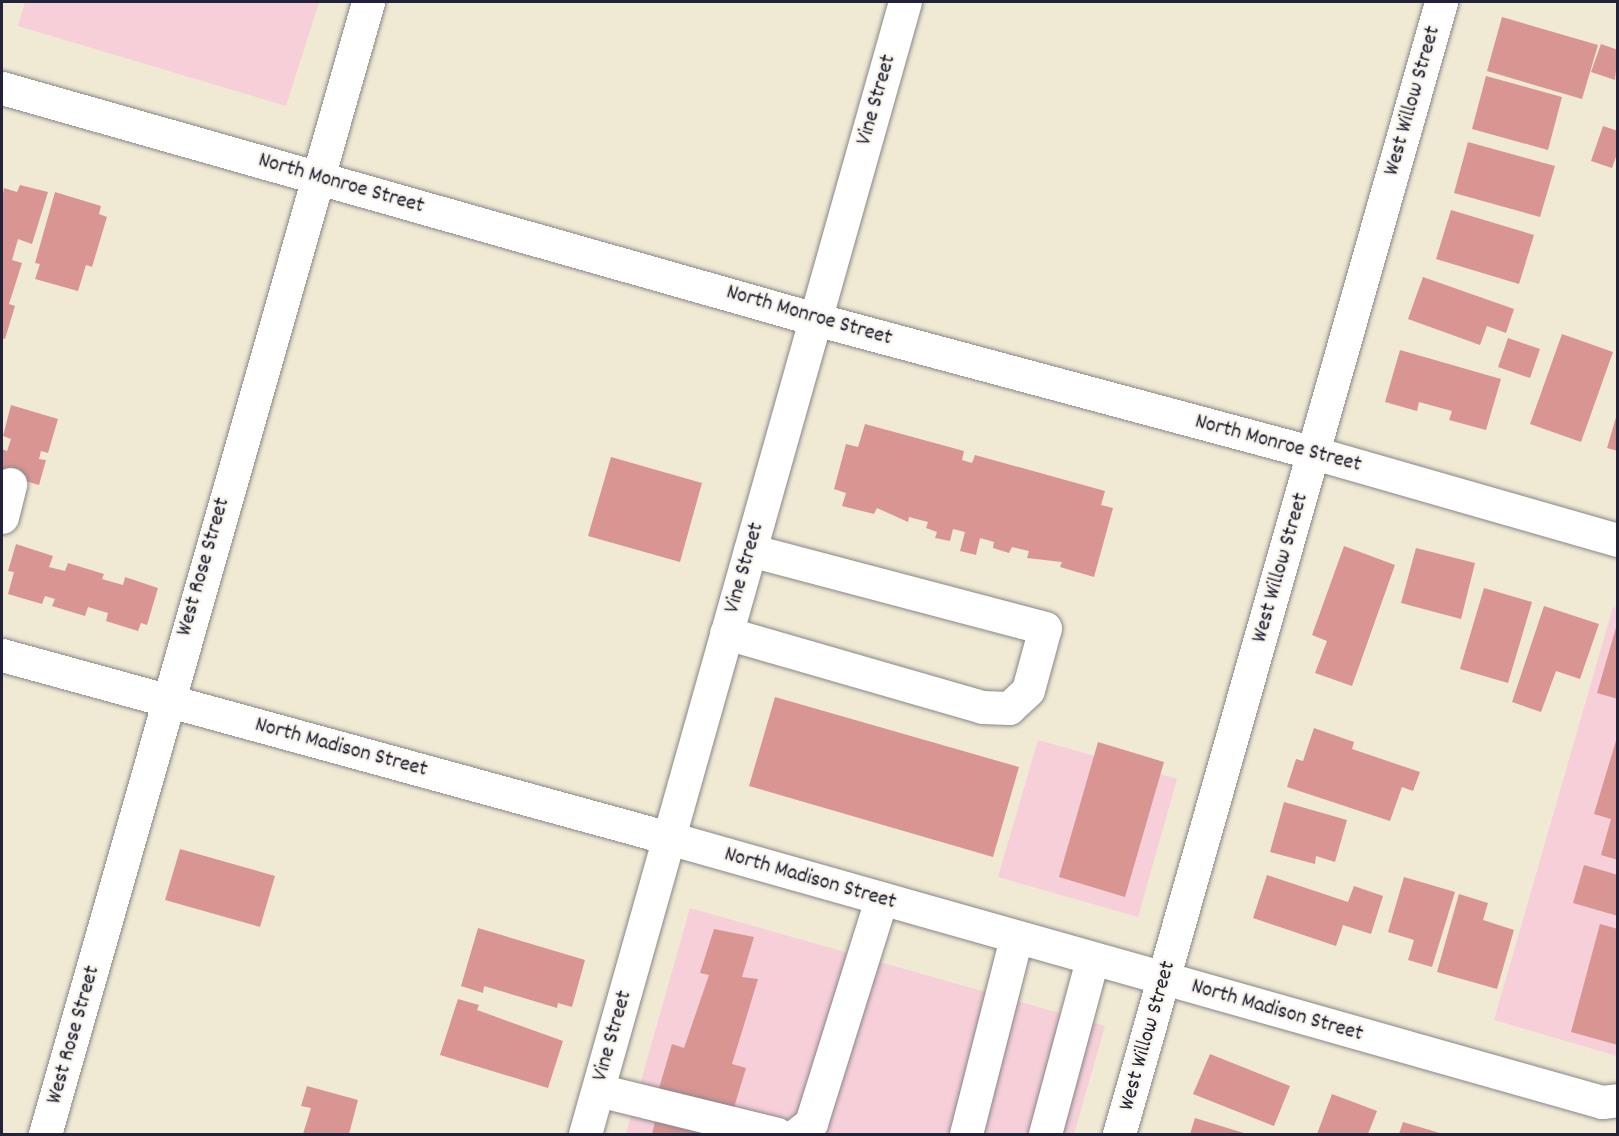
<!DOCTYPE html>
<html>
<head>
<meta charset="utf-8">
<style>
  body { margin:0 }
  #map { position:relative; width:1619px; height:1136px; overflow:hidden; background:#f0ead4; font-family:Dekko,sans-serif }
  div>[style] { position:absolute }
  .built>* { inset:0; background:#f6cfd9 }
  .building>* { inset:0; background:#d89592 }
  .roads { filter:drop-shadow(0 0 2px #898688) drop-shadow(0 0 2px #898688) }
  .minor>* { height:33px; margin:-16.5px; padding:0 16.5px; transform-origin:16.5px; border-radius:16.5px; background:#fff }
  span { translate:-50% -50%; white-space:nowrap; text-align:center; line-height:1.15; -webkit-text-stroke:4.5px #f7f3e8; paint-order:stroke }
  .street-label { font-size:22px; color:#22223b }
  .frame { position:absolute; inset:0; border:3px solid #22223b; pointer-events:none }
</style>
</head>
<body>
<div id="map">
  <div class="built">
    <i style="clip-path:polygon(25px 2px,319px 2px,286px 106px,18px 26px)"></i>
    <i style="clip-path:polygon(1613px 607px,1617px 608px,1617px 1056px,1494px 1020px)"></i>
    <i style="clip-path:polygon(1038px 740px,1177px 779px,1138px 917px,998px 877px)"></i>
    <i style="clip-path:polygon(690px 908px,1105px 1026px,1074px 1134px,626px 1134px)"></i>
  </div>
  <div class="building">
    <i style="clip-path:polygon(1502px 17px,1598px 45px,1582px 99px,1487px 71px)"></i>
    <i style="clip-path:polygon(1601px 44px,1618px 50px,1615px 80px,1591px 72px)"></i>
    <i style="clip-path:polygon(1486px 76px,1562px 97px,1548px 150px,1472px 129px)"></i>
    <i style="clip-path:polygon(1603px 126px,1618px 131px,1618px 151px,1612px 168px,1591px 161px)"></i>
    <i style="clip-path:polygon(1468px 142px,1555px 166px,1540px 217px,1454px 193px)"></i>
    <i style="clip-path:polygon(20px 185px,48px 192px,32px 244px,18px 239px,12px 260px,22px 263px,9px 304px,15px 306px,5px 339px,2px 338px,2px 198px,4px 188px,17px 192px)"></i>
    <i style="clip-path:polygon(55px 192px,101px 206px,99px 214px,107px 217px,92px 267px,86px 265px,78px 291px,35px 279px,40px 264px,35px 263px)"></i>
    <i style="clip-path:polygon(1451px 210px,1534px 235px,1519px 284px,1436px 259px)"></i>
    <i style="clip-path:polygon(1423px 277px,1514px 309px,1506px 333px,1487px 326px,1480px 345px,1408px 319px)"></i>
    <i style="clip-path:polygon(1562px 334px,1613px 352px,1581px 442px,1530px 424px)"></i>
    <i style="clip-path:polygon(1508px 338px,1540px 349px,1530px 378px,1498px 367px)"></i>
    <i style="clip-path:polygon(1400px 350px,1501px 379px,1486px 430px,1449px 420px,1452px 411px,1419px 402px,1417px 411px,1385px 402px)"></i>
    <i style="clip-path:polygon(11px 405px,58px 419px,48px 453px,41px 451px,39px 459px,46px 460px,39px 485px,2px 474px,2px 449px,7px 451px,11px 439px,3px 436px)"></i>
    <i style="clip-path:polygon(1617px 414px,1618px 414px,1618px 451px,1607px 448px)"></i>
    <i style="clip-path:polygon(865px 424px,964px 451px,962px 460px,972px 463px,975px 455px,1105px 491px,1101px 505px,1113px 508px,1094px 577px,1060px 567px,1062px 562px,1027px 558px,1029px 551px,1012px 547px,1009px 553px,993px 548px,994px 542px,980px 538px,976px 555px,960px 551px,965px 532px,953px 529px,950px 541px,935px 538px,937px 532px,926px 528px,928px 522px,909px 517px,908px 522px,877px 508px,874px 514px,842px 506px,846px 493px,834px 489px,846px 444px,858px 447px)"></i>
    <i style="clip-path:polygon(611px 457px,702px 483px,680px 562px,588px 536px)"></i>
    <i style="clip-path:polygon(16px 544px,53px 556px,49px 567px,65px 571px,68px 563px,104px 574px,102px 579px,123px 585px,125px 577px,158px 588px,147px 625px,141px 623px,138px 631px,106px 621px,108px 613px,88px 607px,85px 616px,52px 606px,55px 599px,45px 596px,42px 604px,8px 594px,14px 572px,8px 571px)"></i>
    <i style="clip-path:polygon(1344px 546px,1395px 565px,1352px 686px,1315px 673px,1327px 641px,1312px 635px)"></i>
    <i style="clip-path:polygon(1416px 548px,1475px 563px,1461px 619px,1401px 603px)"></i>
    <i style="clip-path:polygon(1484px 588px,1532px 602px,1508px 683px,1460px 669px)"></i>
    <i style="clip-path:polygon(1544px 606px,1599px 624px,1580px 679px,1556px 671px,1541px 712px,1512px 702px)"></i>
    <i style="clip-path:polygon(1617px 624px,1618px 624px,1618px 699px,1597px 693px)"></i>
    <i style="clip-path:polygon(775px 697px,1019px 767px,993px 857px,749px 786px)"></i>
    <i style="clip-path:polygon(1314px 728px,1354px 742px,1352px 749px,1420px 772px,1413px 791px,1402px 787px,1390px 821px,1287px 787px,1296px 759px,1303px 761px)"></i>
    <i style="clip-path:polygon(1618px 734px,1618px 860px,1601px 855px,1611px 819px,1594px 814px)"></i>
    <i style="clip-path:polygon(1098px 742px,1164px 762px,1125px 897px,1059px 877px)"></i>
    <i style="clip-path:polygon(1284px 802px,1347px 820px,1335px 862px,1316px 856px,1315px 864px,1270px 852px)"></i>
    <i style="clip-path:polygon(180px 849px,275px 876px,260px 927px,165px 900px)"></i>
    <i style="clip-path:polygon(1584px 865px,1618px 875px,1618px 916px,1573px 903px)"></i>
    <i style="clip-path:polygon(1267px 875px,1348px 902px,1354px 886px,1383px 896px,1371px 934px,1343px 925px,1336px 946px,1253px 918px)"></i>
    <i style="clip-path:polygon(1404px 877px,1455px 892px,1432px 967px,1408px 960px,1414px 940px,1388px 932px)"></i>
    <i style="clip-path:polygon(1459px 894px,1488px 903px,1483px 920px,1514px 930px,1497px 989px,1437px 972px)"></i>
    <i style="clip-path:polygon(1600px 924px,1618px 929px,1618px 1045px,1571px 1032px)"></i>
    <i style="clip-path:polygon(478px 928px,585px 960px,572px 1007px,558px 1003px,557px 1008px,484px 986px,483px 993px,461px 986px)"></i>
    <i style="clip-path:polygon(714px 929px,754px 937px,742px 977px,758px 979px,732px 1064px,746px 1068px,733px 1111px,657px 1095px,672px 1044px,684px 1048px,709px 975px,700px 973px)"></i>
    <i style="clip-path:polygon(458px 999px,479px 1005px,477px 1010px,563px 1041px,548px 1088px,440px 1055px)"></i>
    <i style="clip-path:polygon(1210px 1054px,1290px 1086px,1274px 1126px,1193px 1094px)"></i>
    <i style="clip-path:polygon(307px 1086px,358px 1100px,349px 1134px,303px 1134px,311px 1108px,301px 1106px)"></i>
    <i style="clip-path:polygon(1332px 1094px,1377px 1111px,1368px 1134px,1317px 1134px)"></i>
    <i style="clip-path:polygon(656px 1118px,710px 1134px,652px 1134px)"></i>
    <i style="clip-path:polygon(1195px 1118px,1247px 1134px,1190px 1134px)"></i>
    <i style="clip-path:polygon(1403px 1122px,1443px 1134px,1399px 1134px)"></i>
  </div>
  <div class="roads">
    <div class="minor">
      <i style="left:2px;top:88px;width:845px;rotate:15.86deg"></i>
      <i style="left:815px;top:319px;width:517px;rotate:15.03deg"></i>
      <i style="left:1314px;top:453px;width:316px;rotate:16deg"></i>
      <i style="left:2px;top:517px;width:34px;rotate:-76deg"></i>
      <i style="left:726px;top:633px;width:266px;rotate:16.1deg"></i>
      <i style="left:982px;top:707px;width:27px;rotate:2deg"></i>
      <i style="left:1009px;top:708px;width:26px;rotate:-43deg"></i>
      <i style="left:1028px;top:690px;width:64px;rotate:-74.7deg"></i>
      <i style="left:1045px;top:628px;width:305px;rotate:-165.2deg"></i>
      <i style="left:2px;top:655px;width:692px;rotate:15.34deg"></i>
      <i style="left:669px;top:838px;width:970px;rotate:15.8deg"></i>
      <i style="left:1602px;top:1102px;width:16px;rotate:-7deg"></i>
      <i style="left:598px;top:1090px;width:184px;rotate:13.8deg"></i>
      <i style="left:45px;top:1134px;width:1177px;rotate:-74.07deg"></i>
      <i style="left:585px;top:1134px;width:1176px;rotate:-74.22deg"></i>
      <i style="left:797px;top:1134px;width:18px;rotate:-38deg"></i>
      <i style="left:811px;top:1123px;width:235px;rotate:-72.6deg"></i>
      <i style="left:966px;top:1134px;width:202px;rotate:-75.7deg"></i>
      <i style="left:1045px;top:1134px;width:180px;rotate:-74.9deg"></i>
      <i style="left:1119px;top:1134px;width:1177px;rotate:-74.12deg"></i>
    </div>
  </div>
  <div class="street-label">
    <span style="left:877px;top:100px;rotate:-74deg">Vine Street</span>
    <span style="left:1413px;top:101px;rotate:-74deg">West Willow Street</span>
    <span style="left:341px;top:184px;rotate:16deg">North Monroe Street</span>
    <span style="left:809px;top:316px;rotate:16deg">North Monroe Street</span>
    <span style="left:1278px;top:444px;rotate:15deg">North Monroe Street</span>
    <span style="left:204px;top:567px;rotate:-74deg">West Rose Street</span>
    <span style="left:745px;top:568px;rotate:-74deg">Vine Street</span>
    <span style="left:1281px;top:568px;rotate:-74deg">West Willow Street</span>
    <span style="left:341px;top:748px;rotate:15deg">North Madison Street</span>
    <span style="left:810px;top:879px;rotate:16deg">North Madison Street</span>
    <span style="left:1277px;top:1011px;rotate:16deg">North Madison Street</span>
    <span style="left:74px;top:1035px;rotate:-74deg">West Rose Street</span>
    <span style="left:613px;top:1036px;rotate:-74deg">Vine Street</span>
    <span style="left:1148px;top:1036px;rotate:-74deg">West Willow Street</span>
  </div>
  <div class="frame"></div>
</div>
</body>
</html>
